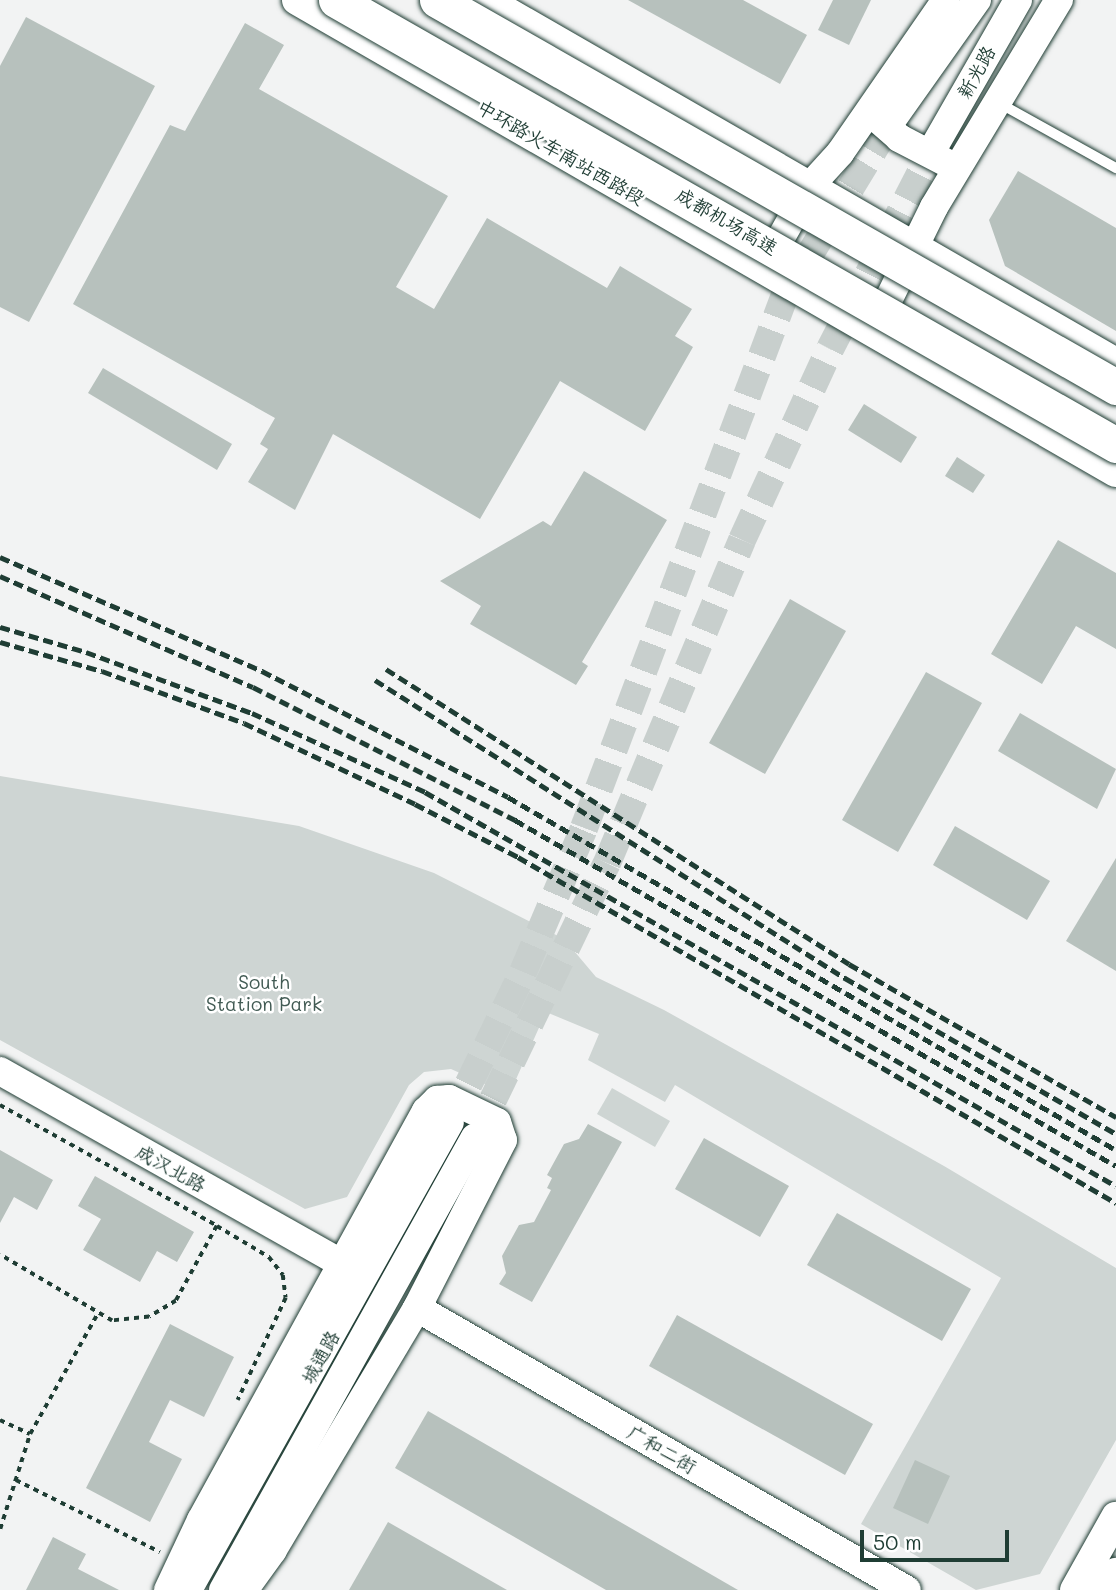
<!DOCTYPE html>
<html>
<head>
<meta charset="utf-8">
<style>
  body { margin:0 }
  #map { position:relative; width:1116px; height:1590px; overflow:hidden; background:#f2f3f3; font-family:Mali,"LXGW WenKai TC",sans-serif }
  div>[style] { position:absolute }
  .green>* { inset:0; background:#ced5d3 }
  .building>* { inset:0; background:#b7c1bd }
  .secondary-tunnel>* { height:28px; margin-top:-14px; transform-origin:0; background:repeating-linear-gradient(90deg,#c8cfcd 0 28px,transparent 0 42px) }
  .path>* { height:3.5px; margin-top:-1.75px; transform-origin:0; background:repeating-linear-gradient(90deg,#1f3d34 0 5px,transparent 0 10px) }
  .roads { filter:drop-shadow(0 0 2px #1f3d34) drop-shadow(0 0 2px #1f3d34) }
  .lane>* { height:10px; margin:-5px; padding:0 5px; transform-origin:5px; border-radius:5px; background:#fff }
  .secondary>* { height:28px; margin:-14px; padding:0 14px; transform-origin:14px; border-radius:14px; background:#fff }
  .primary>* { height:30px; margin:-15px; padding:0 15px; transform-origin:15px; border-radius:15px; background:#fff }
  .rail>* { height:5px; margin-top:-2.5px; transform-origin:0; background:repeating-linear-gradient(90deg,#1f3d34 0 10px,transparent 0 15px) }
  .bridges { filter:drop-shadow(0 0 2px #1f3d34) drop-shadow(0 0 2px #1f3d34) }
  .highway-bridge>* { height:35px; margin:-17.5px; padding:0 17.5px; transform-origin:17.5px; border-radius:17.5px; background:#fff }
  span { translate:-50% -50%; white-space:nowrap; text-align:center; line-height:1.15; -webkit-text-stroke:5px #fff; paint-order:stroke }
  .street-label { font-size:19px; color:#1f3d34 }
  .park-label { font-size:19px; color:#425b54 }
  .scale { position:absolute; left:860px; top:1530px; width:149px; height:32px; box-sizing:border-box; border:4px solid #1f3d34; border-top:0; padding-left:9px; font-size:21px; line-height:24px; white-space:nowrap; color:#1f3d34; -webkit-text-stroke:5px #fff; paint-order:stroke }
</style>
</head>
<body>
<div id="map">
  <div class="green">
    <i style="clip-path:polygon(0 776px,299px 826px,434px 873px,564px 939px,596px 977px,664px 1010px,944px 1166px,1116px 1268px,1116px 1440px,1040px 1574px,976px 1590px,861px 1524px,1001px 1278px,675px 1085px,665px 1102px,588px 1060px,599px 1034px,546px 1012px,509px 1095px,451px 1069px,424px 1072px,409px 1085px,347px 1197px,305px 1209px,0 1040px)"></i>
    <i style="clip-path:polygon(612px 1088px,670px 1121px,655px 1147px,597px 1114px)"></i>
  </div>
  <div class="building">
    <i style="clip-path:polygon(628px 0,743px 0,807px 35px,780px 84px)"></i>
    <i style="clip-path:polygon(833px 0,871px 0,849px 45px,818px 30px)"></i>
    <i style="clip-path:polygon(26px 17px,155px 86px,29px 322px,0 307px,0 66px)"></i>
    <i style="clip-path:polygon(245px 23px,284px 45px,259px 89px,448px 196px,396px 287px,434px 309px,487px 218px,607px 288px,620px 266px,692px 309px,675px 336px,693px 347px,645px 431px,560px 381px,480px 519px,333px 434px,295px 510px,248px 482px,268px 449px,260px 444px,275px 418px,73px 304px,170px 125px,185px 131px)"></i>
    <i style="clip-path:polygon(1018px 171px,1116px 228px,1116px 331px,1005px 266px,989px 220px)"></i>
    <i style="clip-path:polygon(103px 368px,232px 444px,217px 470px,88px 393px)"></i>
    <i style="clip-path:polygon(864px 404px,917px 437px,901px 463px,848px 430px)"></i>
    <i style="clip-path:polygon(957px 457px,985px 475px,973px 493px,945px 476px)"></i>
    <i style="clip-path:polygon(584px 471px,667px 520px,582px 662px,588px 666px,576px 685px,470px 624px,481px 606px,440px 581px,543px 521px,551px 526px)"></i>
    <i style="clip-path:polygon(1058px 540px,1116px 573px,1116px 649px,1076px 626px,1042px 684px,991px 654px)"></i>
    <i style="clip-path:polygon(790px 599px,846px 631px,765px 774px,709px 743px)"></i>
    <i style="clip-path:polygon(926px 672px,982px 703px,898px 852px,842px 820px)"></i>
    <i style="clip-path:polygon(1020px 713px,1116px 769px,1097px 809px,998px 751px)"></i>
    <i style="clip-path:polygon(955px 826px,1050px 881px,1027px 920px,933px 865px)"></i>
    <i style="clip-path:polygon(1116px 858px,1116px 971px,1066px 941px)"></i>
    <i style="clip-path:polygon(588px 1124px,622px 1142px,532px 1302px,499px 1284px,506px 1273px,502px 1256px,519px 1225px,534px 1222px,551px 1190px,547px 1188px,552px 1178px,547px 1175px,564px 1144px,579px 1139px)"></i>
    <i style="clip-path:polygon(704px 1138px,789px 1186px,760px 1237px,675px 1189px)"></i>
    <i style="clip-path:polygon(0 1150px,53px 1180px,37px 1210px,14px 1197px,0 1223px)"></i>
    <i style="clip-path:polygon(95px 1176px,194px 1232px,177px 1262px,157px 1251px,140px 1282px,83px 1250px,101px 1219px,78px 1206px)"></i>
    <i style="clip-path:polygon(837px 1213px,971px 1289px,942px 1341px,807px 1265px)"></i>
    <i style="clip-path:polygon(677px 1315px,873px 1424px,845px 1475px,649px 1366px)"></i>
    <i style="clip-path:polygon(170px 1324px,234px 1357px,204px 1417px,170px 1400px,149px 1442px,182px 1459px,150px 1522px,86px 1488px)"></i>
    <i style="clip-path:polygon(428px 1411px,738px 1590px,606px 1590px,395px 1468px)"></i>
    <i style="clip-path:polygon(915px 1460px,950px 1476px,928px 1524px,893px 1508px)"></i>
    <i style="clip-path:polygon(388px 1522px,507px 1590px,349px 1590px)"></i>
    <i style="clip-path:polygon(53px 1537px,86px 1554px,78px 1569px,119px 1590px,26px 1590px)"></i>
  </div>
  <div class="secondary-tunnel">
    <i style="left:450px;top:1122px;width:167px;rotate:-64deg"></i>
    <i style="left:523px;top:972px;width:156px;rotate:-67deg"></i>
    <i style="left:584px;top:828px;width:570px;rotate:-69.34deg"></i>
    <i style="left:785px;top:295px;width:205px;rotate:-58.6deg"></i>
    <i style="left:475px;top:1137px;width:304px;rotate:-64.3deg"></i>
    <i style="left:607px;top:863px;width:350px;rotate:-67.3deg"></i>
    <i style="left:742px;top:540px;width:210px;rotate:-65.3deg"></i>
    <i style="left:830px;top:349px;width:229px;rotate:-62.8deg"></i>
  </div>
  <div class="path">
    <i style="left:0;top:1105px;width:248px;rotate:29.1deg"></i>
    <i style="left:217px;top:1226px;width:85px;rotate:118.7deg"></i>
    <i style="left:176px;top:1301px;width:31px;rotate:149deg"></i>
    <i style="left:149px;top:1317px;width:37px;rotate:174deg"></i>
    <i style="left:112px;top:1321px;width:130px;rotate:-149.5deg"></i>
    <i style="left:217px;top:1226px;width:61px;rotate:30.8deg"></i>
    <i style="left:269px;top:1257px;width:23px;rotate:52deg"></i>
    <i style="left:283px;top:1275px;width:23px;rotate:83deg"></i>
    <i style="left:286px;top:1298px;width:113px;rotate:115.2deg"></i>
    <i style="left:0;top:1420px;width:33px;rotate:25deg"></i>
    <i style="left:30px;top:1434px;width:139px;rotate:-60.7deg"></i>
    <i style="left:16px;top:1480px;width:161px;rotate:26.6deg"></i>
    <i style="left:0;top:1529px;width:100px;rotate:-72.5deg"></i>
  </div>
  <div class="roads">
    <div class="lane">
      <i style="left:999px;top:103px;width:134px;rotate:29.1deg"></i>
    </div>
    <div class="secondary">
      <i style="left:873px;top:115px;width:35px;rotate:41deg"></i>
      <i style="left:899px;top:138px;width:56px;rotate:27.5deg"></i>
      <i style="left:892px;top:120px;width:147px;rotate:-54.7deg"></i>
      <i style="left:935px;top:145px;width:167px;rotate:-60.2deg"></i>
      <i style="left:765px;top:266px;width:92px;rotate:-60.6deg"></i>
      <i style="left:810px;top:186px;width:45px;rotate:-47.7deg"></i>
      <i style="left:840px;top:153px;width:186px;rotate:-55.3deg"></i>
      <i style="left:874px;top:329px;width:136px;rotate:-63.8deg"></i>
      <i style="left:934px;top:207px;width:242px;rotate:-58.9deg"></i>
      <i style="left:0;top:1071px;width:393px;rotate:29.4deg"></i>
      <i style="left:417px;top:1308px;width:565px;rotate:29.92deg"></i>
      <i style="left:168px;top:1590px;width:77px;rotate:-64.8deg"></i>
      <i style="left:201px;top:1520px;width:467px;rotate:-61.2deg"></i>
      <i style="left:426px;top:1111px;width:16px;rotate:-45deg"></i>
      <i style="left:437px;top:1100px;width:12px;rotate:-5deg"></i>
      <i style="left:449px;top:1099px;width:53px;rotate:25.6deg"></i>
      <i style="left:497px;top:1122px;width:19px;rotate:72deg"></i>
      <i style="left:503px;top:1140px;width:189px;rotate:117.1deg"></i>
      <i style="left:417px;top:1308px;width:282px;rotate:120.8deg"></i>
      <i style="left:273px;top:1550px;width:49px;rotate:125.9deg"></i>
      <i style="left:188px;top:1590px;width:536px;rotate:-60.76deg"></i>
      <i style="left:223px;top:1590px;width:518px;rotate:-60.91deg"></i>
    </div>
    <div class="primary">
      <i style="left:297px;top:0;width:945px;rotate:29.96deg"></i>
      <i style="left:486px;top:0;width:727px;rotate:29.95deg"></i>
      <i style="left:1075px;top:1590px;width:84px;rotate:-60.7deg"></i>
      <i style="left:1106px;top:1590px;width:20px;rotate:-60deg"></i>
    </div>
  </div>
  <div class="rail">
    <i style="left:0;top:557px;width:286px;rotate:23.5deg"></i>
    <i style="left:262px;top:671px;width:276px;rotate:27.1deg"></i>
    <i style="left:508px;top:797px;width:703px;rotate:30.14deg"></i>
    <i style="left:0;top:576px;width:276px;rotate:23.7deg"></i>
    <i style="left:253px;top:687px;width:294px;rotate:26.9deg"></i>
    <i style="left:515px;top:820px;width:693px;rotate:29.93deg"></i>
    <i style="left:0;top:627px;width:90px;rotate:16.2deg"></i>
    <i style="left:86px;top:652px;width:177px;rotate:20.2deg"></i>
    <i style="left:252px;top:713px;width:190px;rotate:24.5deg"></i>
    <i style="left:425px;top:792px;width:795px;rotate:29.69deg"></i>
    <i style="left:0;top:642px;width:106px;rotate:15.9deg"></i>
    <i style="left:102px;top:671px;width:151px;rotate:20.1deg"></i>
    <i style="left:244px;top:723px;width:189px;rotate:25.3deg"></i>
    <i style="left:415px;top:804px;width:116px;rotate:27.2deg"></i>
    <i style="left:518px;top:857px;width:691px;rotate:30.05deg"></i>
    <i style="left:386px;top:669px;width:549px;rotate:32.5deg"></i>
    <i style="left:849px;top:964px;width:308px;rotate:29.8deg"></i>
    <i style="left:375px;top:680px;width:557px;rotate:32.38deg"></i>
    <i style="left:845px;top:978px;width:313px;rotate:29.9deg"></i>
  </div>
  <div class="bridges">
    <div class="highway-bridge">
      <i style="left:336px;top:0;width:898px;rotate:29.71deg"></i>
      <i style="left:437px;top:0;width:782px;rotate:29.68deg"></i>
    </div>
  </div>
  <div class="street-label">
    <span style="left:976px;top:72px;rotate:-61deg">新光路</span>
    <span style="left:561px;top:152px;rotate:30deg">中环路火车南站西路段</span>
    <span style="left:727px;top:221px;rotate:30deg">成都机场高速</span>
    <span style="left:171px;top:1168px;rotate:29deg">成汉北路</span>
    <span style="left:320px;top:1357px;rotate:-61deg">城通路</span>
    <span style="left:662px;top:1449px;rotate:30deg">广和二街</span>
  </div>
  <div class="park-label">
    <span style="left:264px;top:993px">South<br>Station Park</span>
  </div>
  <div class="scale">50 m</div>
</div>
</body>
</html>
